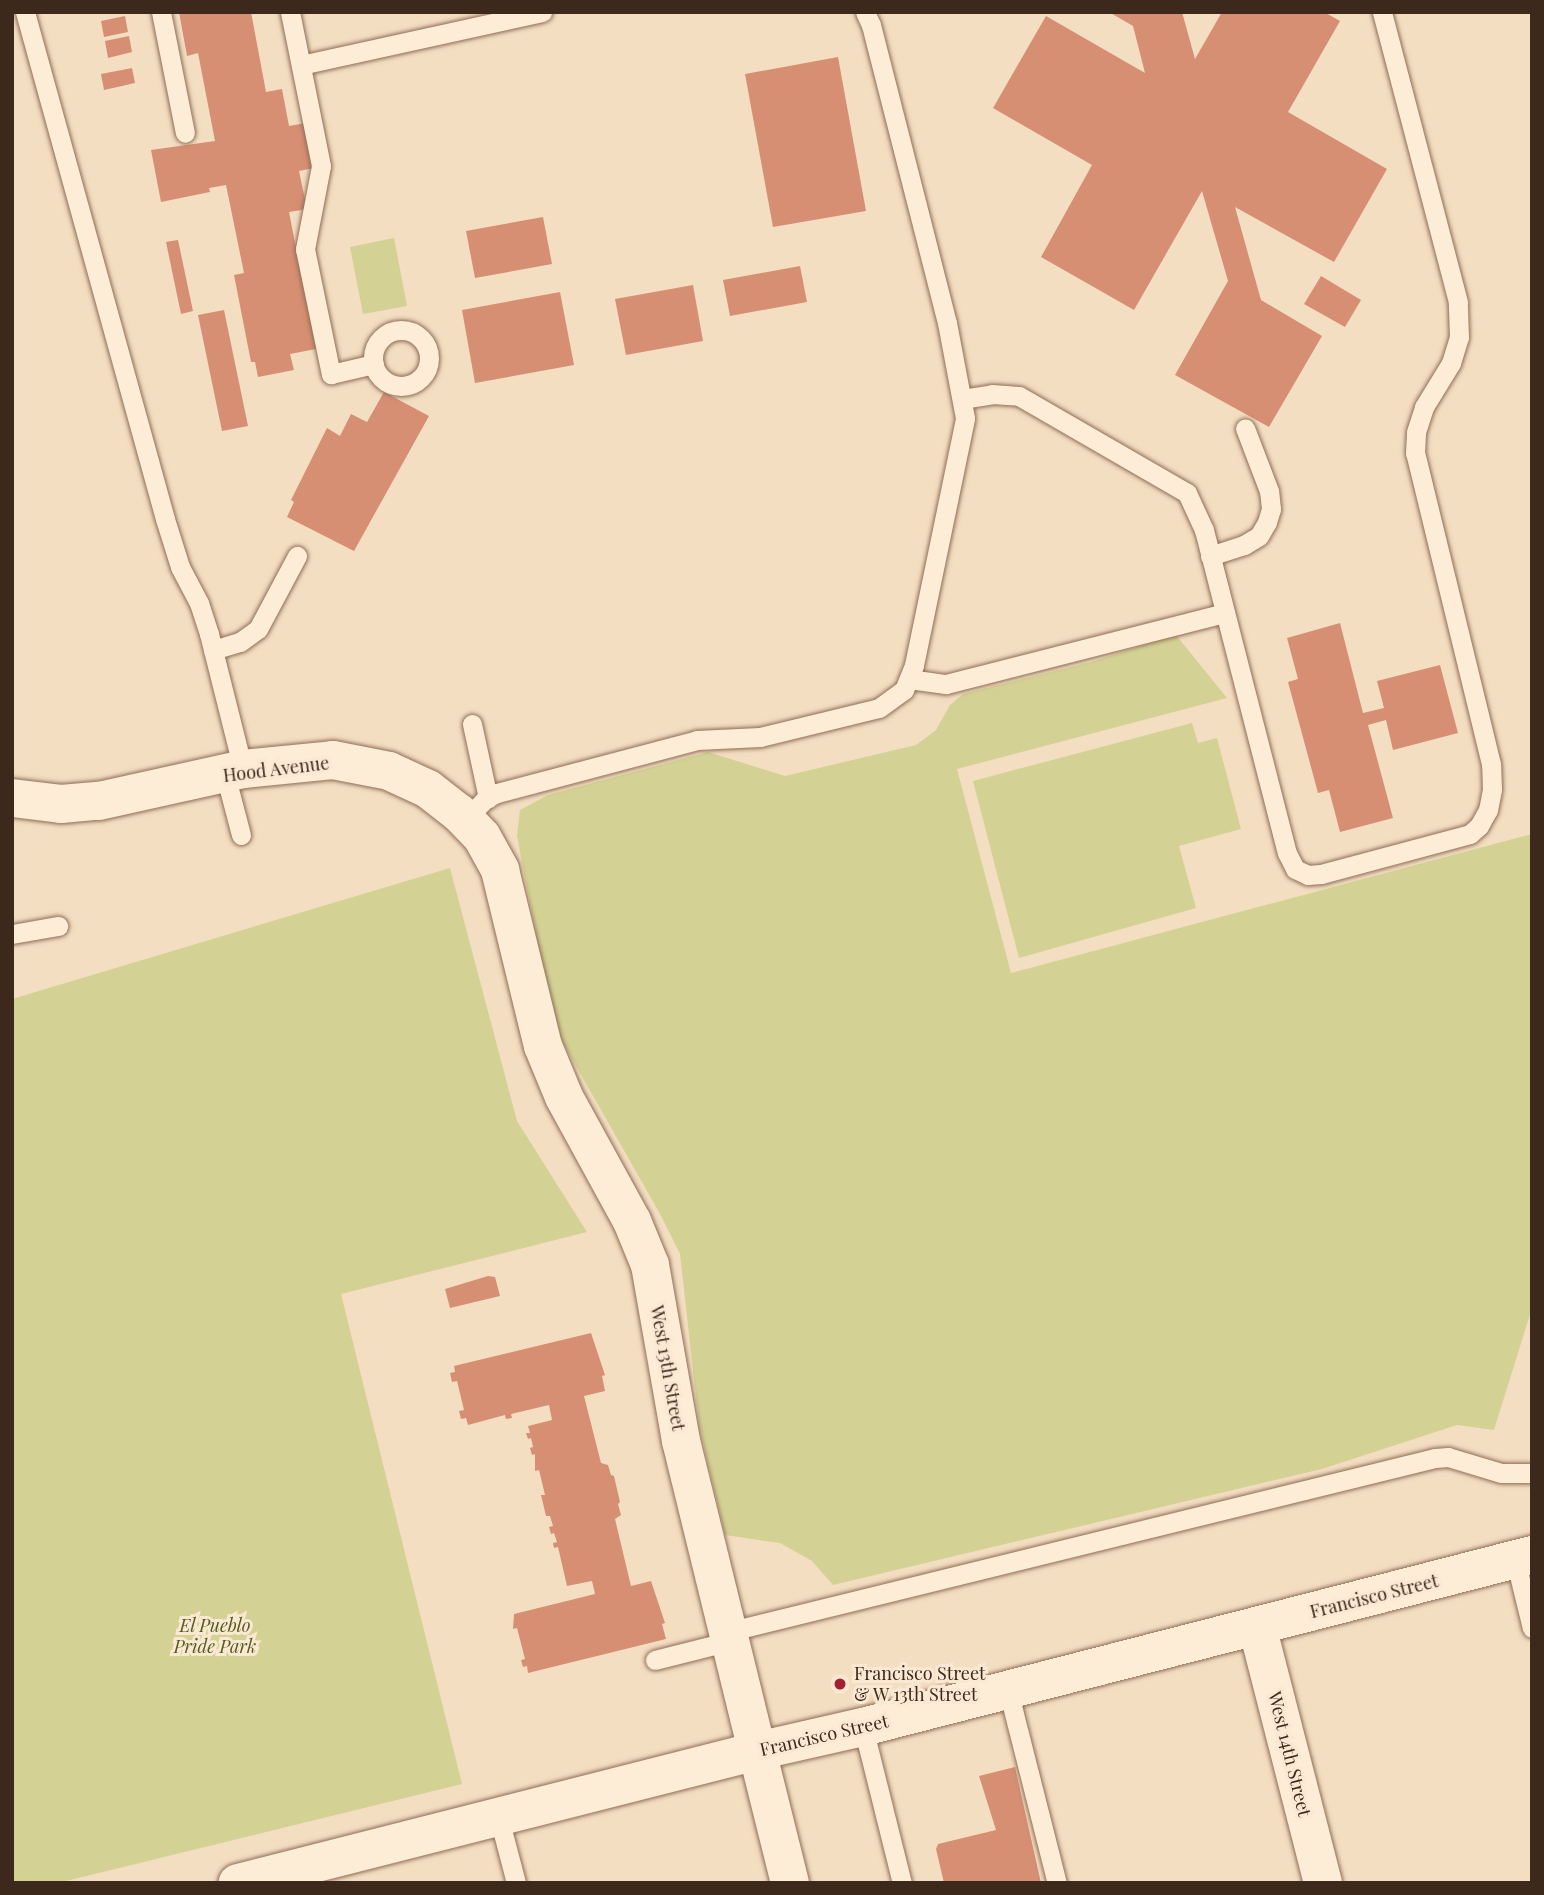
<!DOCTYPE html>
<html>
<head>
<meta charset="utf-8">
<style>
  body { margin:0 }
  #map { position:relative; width:1544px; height:1895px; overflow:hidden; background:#f3dec2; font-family:"Playfair Display",serif }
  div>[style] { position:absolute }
  .green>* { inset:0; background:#d3d294 }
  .building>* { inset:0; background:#d68f73 }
  .roads { filter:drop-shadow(0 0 2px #8f6d56) drop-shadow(0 0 2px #8f6d56) }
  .lane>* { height:19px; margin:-9.5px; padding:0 9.5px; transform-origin:9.5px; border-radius:9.5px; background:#fdecd6 }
  .lane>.ring { margin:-9.5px; padding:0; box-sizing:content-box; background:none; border:19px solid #fdecd6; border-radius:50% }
  .street>* { height:38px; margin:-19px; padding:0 19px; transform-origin:19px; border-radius:19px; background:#fdecd6 }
  .secondary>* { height:38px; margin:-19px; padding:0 19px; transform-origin:19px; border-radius:19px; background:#fdecd6 }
  .dots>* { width:19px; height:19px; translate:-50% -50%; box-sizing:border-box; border:4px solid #fae9d2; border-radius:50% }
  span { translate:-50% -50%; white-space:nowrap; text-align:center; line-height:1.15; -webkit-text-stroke:6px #fae9d2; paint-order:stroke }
  .street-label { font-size:18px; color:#3d281c }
  .park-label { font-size:18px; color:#555c20; font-style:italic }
  .poi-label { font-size:18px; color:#3d281c }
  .left { translate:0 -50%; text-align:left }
  .frame { position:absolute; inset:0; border:14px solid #3d281c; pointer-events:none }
</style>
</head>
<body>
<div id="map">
  <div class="green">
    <i style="clip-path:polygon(394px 238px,407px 306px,363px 314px,350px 247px)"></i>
    <i style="clip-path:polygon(1176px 635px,1227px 698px,957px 769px,1011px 973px,1532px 834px,1532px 1308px,1494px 1430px,1457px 1425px,1322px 1469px,833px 1585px,812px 1561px,780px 1543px,725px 1535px,699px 1424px,680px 1254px,660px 1214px,563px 1043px,548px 996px,517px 836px,520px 810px,548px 795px,708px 752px,785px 776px,916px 745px,936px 730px,950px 705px,963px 694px,1091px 662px)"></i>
    <i style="clip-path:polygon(1192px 723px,1198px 743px,1217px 738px,1241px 829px,1179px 846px,1196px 908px,1019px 958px,973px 781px)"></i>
    <i style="clip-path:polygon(450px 868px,517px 1121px,587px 1232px,341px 1294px,462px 1784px,58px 1883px,12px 1883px,12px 999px)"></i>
  </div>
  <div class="building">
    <i style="clip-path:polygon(179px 12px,251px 12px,266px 92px,282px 89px,289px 126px,306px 123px,314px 168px,299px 171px,307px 209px,289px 212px,316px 349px,290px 354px,294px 370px,258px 377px,255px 362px,251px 362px,234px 275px,244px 273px,226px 185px,209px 188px,210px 192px,161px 202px,151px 150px,215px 141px,198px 53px,187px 56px)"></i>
    <i style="clip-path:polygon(1109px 12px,1182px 12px,1195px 59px,1222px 12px,1324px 12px,1340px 21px,1288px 112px,1387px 169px,1334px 262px,1235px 207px,1261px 300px,1322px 336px,1269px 427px,1175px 375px,1228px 281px,1202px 191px,1134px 310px,1041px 257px,1092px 165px,993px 108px,1046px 16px,1145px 73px,1133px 26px)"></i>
    <i style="clip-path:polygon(125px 16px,128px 32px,104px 37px,101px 21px)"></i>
    <i style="clip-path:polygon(129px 36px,132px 52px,108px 58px,105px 41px)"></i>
    <i style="clip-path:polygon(838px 57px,866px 211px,773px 227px,745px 74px)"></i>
    <i style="clip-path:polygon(132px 68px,135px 83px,104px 90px,101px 74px)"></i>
    <i style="clip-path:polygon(543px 217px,552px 264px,475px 278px,466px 231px)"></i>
    <i style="clip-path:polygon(178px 240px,193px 311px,181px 314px,166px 242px)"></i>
    <i style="clip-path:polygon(800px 266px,807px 302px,730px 316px,723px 280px)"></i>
    <i style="clip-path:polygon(1321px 276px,1361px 300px,1345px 327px,1304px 304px)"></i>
    <i style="clip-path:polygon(693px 285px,703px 341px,626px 355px,615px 299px)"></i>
    <i style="clip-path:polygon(560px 292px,574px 365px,475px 383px,462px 310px)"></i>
    <i style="clip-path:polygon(224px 310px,248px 426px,222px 431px,198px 315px)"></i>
    <i style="clip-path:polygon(384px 392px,429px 416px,354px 551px,287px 517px,294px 502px,291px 500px,327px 428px,340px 436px,351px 414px,367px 422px)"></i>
    <i style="clip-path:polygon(1340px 623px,1363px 713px,1384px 708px,1377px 681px,1440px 665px,1458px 733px,1393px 750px,1386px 720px,1368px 725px,1393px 818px,1340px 832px,1329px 790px,1318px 793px,1288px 682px,1298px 679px,1287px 638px)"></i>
    <i style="clip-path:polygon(488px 1276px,495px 1277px,500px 1296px,450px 1308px,445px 1289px)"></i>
    <i style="clip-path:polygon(591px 1333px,605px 1375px,602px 1376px,605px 1391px,584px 1396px,601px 1463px,608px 1465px,611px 1475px,614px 1476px,620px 1502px,618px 1504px,621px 1515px,615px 1519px,631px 1586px,651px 1581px,665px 1623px,662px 1624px,666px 1639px,528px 1673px,527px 1666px,523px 1667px,521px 1660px,525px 1659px,517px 1628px,513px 1629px,514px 1614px,595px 1594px,592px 1581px,567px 1586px,558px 1547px,554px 1548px,553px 1543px,557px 1542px,554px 1533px,551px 1534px,549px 1527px,553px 1526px,550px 1516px,546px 1516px,541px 1495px,545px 1495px,539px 1470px,535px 1471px,535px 1454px,532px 1455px,530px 1448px,533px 1447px,531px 1438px,528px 1439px,526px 1433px,530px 1433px,528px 1426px,552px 1420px,549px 1405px,511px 1414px,512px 1418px,506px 1419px,505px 1415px,468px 1425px,466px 1418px,461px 1419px,459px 1411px,464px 1410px,457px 1381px,452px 1382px,450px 1373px,455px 1372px,454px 1366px)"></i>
    <i style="clip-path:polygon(1015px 1767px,1041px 1883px,944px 1883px,936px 1849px,938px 1844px,996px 1830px,979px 1776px)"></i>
  </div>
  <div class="roads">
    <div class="lane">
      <i style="left:25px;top:12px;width:526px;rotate:74.56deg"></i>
      <i style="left:165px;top:519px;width:50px;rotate:72.6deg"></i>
      <i style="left:180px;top:567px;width:41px;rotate:62.2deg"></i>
      <i style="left:199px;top:603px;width:33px;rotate:72deg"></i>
      <i style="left:209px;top:634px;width:139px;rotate:75.9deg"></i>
      <i style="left:161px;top:12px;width:123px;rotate:78.8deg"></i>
      <i style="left:290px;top:12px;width:157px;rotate:78.6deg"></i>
      <i style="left:321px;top:166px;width:85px;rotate:100.9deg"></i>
      <i style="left:305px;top:249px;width:128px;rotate:78.3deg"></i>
      <i style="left:331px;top:374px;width:44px;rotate:-13.1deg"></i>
      <i style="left:301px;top:65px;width:247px;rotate:-12.4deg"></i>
      <i class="ring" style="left:373px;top:330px;width:37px;height:37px"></i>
      <i style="left:962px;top:399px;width:30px;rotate:-9deg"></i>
      <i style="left:992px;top:394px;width:27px;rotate:4deg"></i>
      <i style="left:1019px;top:396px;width:194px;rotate:30deg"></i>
      <i style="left:1187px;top:493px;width:41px;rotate:65.3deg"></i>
      <i style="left:1204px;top:530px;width:333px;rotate:75.6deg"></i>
      <i style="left:1287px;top:853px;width:18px;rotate:63deg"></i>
      <i style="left:1295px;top:869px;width:14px;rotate:25deg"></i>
      <i style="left:1308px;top:875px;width:13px;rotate:-4deg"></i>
      <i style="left:1321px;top:874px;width:154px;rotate:-15deg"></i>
      <i style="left:1470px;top:834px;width:12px;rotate:-42deg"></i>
      <i style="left:1479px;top:826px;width:18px;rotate:-61deg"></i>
      <i style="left:1488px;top:810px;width:21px;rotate:-79deg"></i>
      <i style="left:1492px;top:789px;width:25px;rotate:-92deg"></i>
      <i style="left:1491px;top:764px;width:320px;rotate:-103.7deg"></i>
      <i style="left:1415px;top:453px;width:21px;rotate:-87deg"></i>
      <i style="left:1416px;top:432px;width:26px;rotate:-72deg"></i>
      <i style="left:1424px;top:407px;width:52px;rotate:-58.5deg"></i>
      <i style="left:1451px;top:363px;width:27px;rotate:-73deg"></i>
      <i style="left:1459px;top:337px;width:35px;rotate:-92deg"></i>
      <i style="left:1458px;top:302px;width:300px;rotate:-104.7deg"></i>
      <i style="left:1210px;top:556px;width:36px;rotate:-18deg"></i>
      <i style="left:1244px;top:545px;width:17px;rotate:-31deg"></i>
      <i style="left:1259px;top:536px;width:16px;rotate:-60deg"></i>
      <i style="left:1267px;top:522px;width:14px;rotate:-73deg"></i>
      <i style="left:1271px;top:509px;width:18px;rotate:-96deg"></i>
      <i style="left:1269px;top:491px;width:67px;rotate:-110.9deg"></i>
      <i style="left:213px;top:650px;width:28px;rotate:-17deg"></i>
      <i style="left:240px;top:642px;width:22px;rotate:-36deg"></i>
      <i style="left:258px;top:629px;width:83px;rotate:-61.9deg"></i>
      <i style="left:909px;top:679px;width:37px;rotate:8deg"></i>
      <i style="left:946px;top:684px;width:288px;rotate:-14.3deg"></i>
      <i style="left:472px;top:724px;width:76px;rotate:77.8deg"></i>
      <i style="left:225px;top:774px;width:63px;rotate:75.3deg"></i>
      <i style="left:466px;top:819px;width:28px;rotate:-46deg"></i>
      <i style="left:485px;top:799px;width:13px;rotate:-27deg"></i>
      <i style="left:497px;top:793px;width:207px;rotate:-14.8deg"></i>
      <i style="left:697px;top:740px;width:63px;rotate:-2.7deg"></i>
      <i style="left:760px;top:737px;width:122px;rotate:-13.7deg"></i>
      <i style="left:879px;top:708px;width:31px;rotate:-36deg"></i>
      <i style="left:904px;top:690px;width:27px;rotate:-68deg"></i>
      <i style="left:914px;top:665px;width:252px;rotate:-78.3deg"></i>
      <i style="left:965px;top:418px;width:97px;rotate:-100.7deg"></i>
      <i style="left:947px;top:323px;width:308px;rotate:-104.3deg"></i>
      <i style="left:871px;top:25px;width:14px;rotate:-115deg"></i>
      <i style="left:12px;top:934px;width:47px;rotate:-9.9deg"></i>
      <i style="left:1515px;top:1559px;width:71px;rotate:76.2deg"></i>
      <i style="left:727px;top:1632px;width:729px;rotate:-13.81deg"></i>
      <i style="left:1435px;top:1458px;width:13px;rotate:-4deg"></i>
      <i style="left:1448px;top:1457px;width:55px;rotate:16.8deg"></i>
      <i style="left:1501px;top:1473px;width:31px"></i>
      <i style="left:655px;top:1660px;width:77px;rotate:-14.2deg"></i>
      <i style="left:1008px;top:1690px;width:199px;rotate:75.8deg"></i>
      <i style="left:863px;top:1727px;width:161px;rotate:76deg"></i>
      <i style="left:499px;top:1818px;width:67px;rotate:75.3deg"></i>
    </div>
    <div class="street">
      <i style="left:12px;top:798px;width:49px;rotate:7deg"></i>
      <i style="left:61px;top:804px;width:38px;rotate:-5deg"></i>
      <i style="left:99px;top:801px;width:148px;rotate:-12.5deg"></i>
      <i style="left:243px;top:769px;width:90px;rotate:-5.7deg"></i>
      <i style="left:333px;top:760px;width:57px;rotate:11.1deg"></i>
      <i style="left:389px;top:771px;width:43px;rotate:24.8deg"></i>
      <i style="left:428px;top:789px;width:39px;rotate:38deg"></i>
      <i style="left:459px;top:813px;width:33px;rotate:46deg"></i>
      <i style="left:482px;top:837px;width:38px;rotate:61deg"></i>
      <i style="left:500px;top:870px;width:181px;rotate:76.3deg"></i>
      <i style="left:543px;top:1046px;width:55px;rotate:67.6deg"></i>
      <i style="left:564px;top:1097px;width:141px;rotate:61.3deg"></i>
      <i style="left:632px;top:1221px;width:48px;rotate:67.8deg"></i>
      <i style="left:650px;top:1265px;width:179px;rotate:80deg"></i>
      <i style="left:681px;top:1441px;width:319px;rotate:76.2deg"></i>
      <i style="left:757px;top:1751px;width:536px;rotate:165.73deg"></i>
      <i style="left:1257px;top:1626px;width:265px;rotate:75.6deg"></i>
    </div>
    <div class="secondary">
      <i style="left:790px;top:1883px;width:136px;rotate:-104deg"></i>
      <i style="left:757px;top:1751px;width:109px;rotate:-12.8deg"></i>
      <i style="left:863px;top:1727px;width:691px;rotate:-14.42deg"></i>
    </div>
  </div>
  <div class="dots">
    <i style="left:840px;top:1684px;background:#a61f32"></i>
  </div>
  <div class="street-label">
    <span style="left:276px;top:769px;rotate:-7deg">Hood Avenue</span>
    <span style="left:668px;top:1368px;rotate:80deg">West 13th Street</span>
    <span style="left:1374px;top:1596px;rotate:-14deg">Francisco Street</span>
    <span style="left:824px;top:1735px;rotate:-13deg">Francisco Street</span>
    <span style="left:1290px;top:1754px;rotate:76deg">West 14th Street</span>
  </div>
  <div class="park-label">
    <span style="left:215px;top:1636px">El Pueblo<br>Pride Park</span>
  </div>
  <div class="poi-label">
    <span class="left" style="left:854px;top:1684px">Francisco Street<br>&amp; W 13th Street</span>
  </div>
  <div class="frame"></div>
</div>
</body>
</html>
